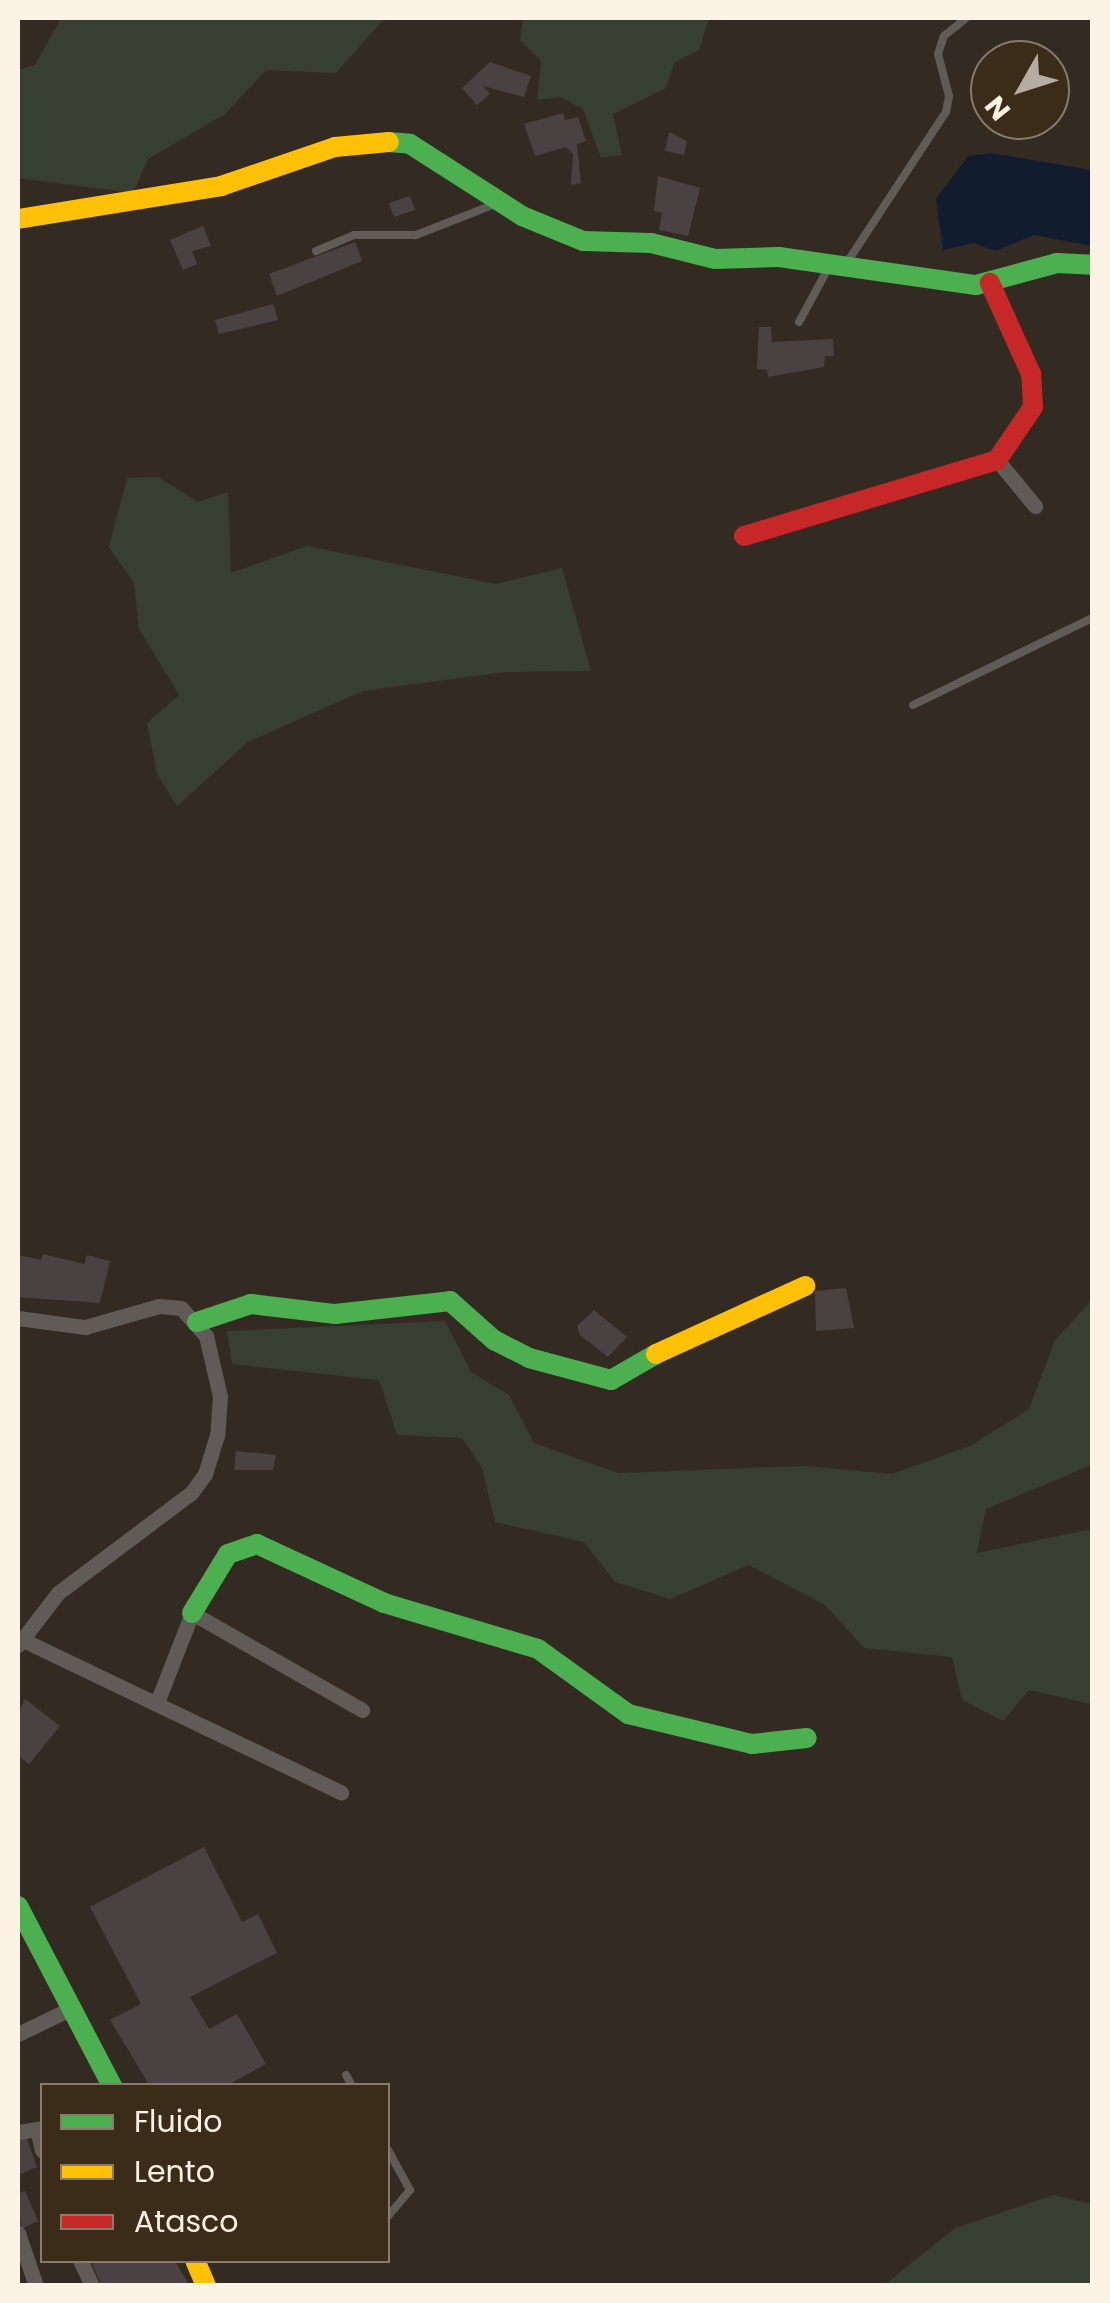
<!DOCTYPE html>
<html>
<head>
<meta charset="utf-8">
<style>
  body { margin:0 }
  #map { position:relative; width:1110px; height:2303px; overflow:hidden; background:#332b22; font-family:Poppins,sans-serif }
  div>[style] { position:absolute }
  .green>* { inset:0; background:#363f32 }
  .water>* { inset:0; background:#111d2f }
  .building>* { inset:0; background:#4a4242 }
  .lane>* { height:8px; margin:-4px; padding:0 4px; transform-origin:4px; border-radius:4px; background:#615b58 }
  .street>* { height:15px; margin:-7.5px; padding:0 7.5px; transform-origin:7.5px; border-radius:7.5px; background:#615b58 }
  .fast>* { height:20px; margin:-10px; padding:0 10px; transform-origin:10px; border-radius:10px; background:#4caf50 }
  .slow>* { height:20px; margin:-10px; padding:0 10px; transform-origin:10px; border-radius:10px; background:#ffc107 }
  .jam>* { height:20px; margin:-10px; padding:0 10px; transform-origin:10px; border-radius:10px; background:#c62828 }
  span { translate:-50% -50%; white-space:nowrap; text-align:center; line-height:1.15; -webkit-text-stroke:9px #3b2c1a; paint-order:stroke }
  .frame { position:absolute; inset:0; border:20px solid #fcf2e6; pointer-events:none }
  .legend { position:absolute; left:40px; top:2083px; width:350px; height:180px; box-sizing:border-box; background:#3b2c1a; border:2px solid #887b6c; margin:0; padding:12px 18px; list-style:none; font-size:30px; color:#fcf2e6 }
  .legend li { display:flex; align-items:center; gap:20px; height:50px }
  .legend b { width:50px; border:2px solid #887b6c }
  .north { position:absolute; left:970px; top:40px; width:100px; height:100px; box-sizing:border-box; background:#3b2c1a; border:2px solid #887b6c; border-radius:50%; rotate:231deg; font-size:28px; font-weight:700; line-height:40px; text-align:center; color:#fcf2e6 }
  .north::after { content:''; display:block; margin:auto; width:35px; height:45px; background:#b6aca1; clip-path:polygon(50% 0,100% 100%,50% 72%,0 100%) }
</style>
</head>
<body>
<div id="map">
  <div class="green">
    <i style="clip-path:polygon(61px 18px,385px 18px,336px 73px,266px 70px,225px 114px,148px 159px,133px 193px,18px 178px,18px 70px,35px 65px)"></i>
    <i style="clip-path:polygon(523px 18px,709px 18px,699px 50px,674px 63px,666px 88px,613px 114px,622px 155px,601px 158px,583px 109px,561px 97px,537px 100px,541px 61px,520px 40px)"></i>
    <i style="clip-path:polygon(158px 477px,198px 502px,228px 492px,231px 573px,307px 546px,496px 584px,562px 568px,591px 671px,505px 672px,363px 691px,248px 742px,177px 806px,157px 774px,147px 723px,179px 695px,139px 629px,134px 583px,109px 547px,127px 478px)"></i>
    <i style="clip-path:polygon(1092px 1300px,1092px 1465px,986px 1509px,977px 1553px,1092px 1529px,1092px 1704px,1029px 1690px,1003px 1721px,962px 1700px,952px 1657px,864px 1648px,825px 1605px,749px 1565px,670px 1599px,615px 1582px,584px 1542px,495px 1522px,482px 1468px,462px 1438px,397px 1435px,379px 1380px,232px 1364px,227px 1331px,445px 1321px,471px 1372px,509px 1395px,534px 1443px,618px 1473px,805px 1466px,892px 1474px,970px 1446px,1029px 1409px,1055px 1340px)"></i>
    <i style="clip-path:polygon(1053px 2195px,1092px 2204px,1092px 2285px,884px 2285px,955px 2228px)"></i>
  </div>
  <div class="water">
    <i style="clip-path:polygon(991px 153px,1092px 170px,1092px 246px,1034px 235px,996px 251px,974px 243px,943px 250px,936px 199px,968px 156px)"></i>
  </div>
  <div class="building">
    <i style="clip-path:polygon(490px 62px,531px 76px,524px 97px,483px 86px,490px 94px,477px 105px,462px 88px)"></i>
    <i style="clip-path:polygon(563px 113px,565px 120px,578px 117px,586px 141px,577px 144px,581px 183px,571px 185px,573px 154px,566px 147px,535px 156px,524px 124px)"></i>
    <i style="clip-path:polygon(669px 132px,687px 141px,684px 155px,665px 151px)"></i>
    <i style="clip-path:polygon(658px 176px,700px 188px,688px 236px,659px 230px,662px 213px,654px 211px)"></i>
    <i style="clip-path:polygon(410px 196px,415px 210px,394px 217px,389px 203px)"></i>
    <i style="clip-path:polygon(203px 226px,211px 246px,192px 251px,197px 264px,183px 270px,170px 240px)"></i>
    <i style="clip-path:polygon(355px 242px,362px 261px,277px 296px,269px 274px)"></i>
    <i style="clip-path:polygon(273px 304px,278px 320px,219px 334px,215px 320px)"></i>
    <i style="clip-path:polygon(759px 327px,771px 327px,772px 342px,833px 339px,834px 356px,825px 356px,824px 367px,768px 377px,767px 370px,757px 369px)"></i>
    <i style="clip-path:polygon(43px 1254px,84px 1264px,87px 1255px,110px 1261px,100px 1303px,18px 1297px,18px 1255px,41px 1260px)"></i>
    <i style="clip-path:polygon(846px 1288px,854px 1328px,816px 1331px,815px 1291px)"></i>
    <i style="clip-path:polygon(594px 1310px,627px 1337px,608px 1357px,580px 1335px,577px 1326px)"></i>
    <i style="clip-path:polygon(236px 1451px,276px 1455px,273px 1470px,234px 1470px)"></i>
    <i style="clip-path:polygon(25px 1699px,60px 1726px,29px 1764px,18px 1756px,18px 1714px)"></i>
    <i style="clip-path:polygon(204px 1847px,242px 1922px,258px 1914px,277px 1953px,190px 1997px,209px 2029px,237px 2014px,266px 2064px,226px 2086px,150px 2086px,110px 2020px,141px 2004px,90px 1907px)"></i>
    <i style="clip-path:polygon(25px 2134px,37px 2167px,18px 2175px,18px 2137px)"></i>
    <i style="clip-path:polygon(25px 2191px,38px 2221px,21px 2229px,18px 2194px)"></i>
    <i style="clip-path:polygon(90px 2260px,174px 2260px,190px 2286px,102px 2286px)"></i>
  </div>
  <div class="lane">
    <i style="left:316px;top:251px;width:41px;rotate:-22.8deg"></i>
    <i style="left:354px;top:235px;width:62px"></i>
    <i style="left:416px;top:235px;width:85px;rotate:-21.4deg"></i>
    <i style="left:846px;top:264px;width:182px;rotate:-56.7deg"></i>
    <i style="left:946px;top:112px;width:16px;rotate:-79deg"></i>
    <i style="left:949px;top:96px;width:43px;rotate:-104.7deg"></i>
    <i style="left:938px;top:54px;width:19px;rotate:-72deg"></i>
    <i style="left:944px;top:36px;width:28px;rotate:-39deg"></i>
    <i style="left:799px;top:322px;width:65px;rotate:-61.5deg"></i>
    <i style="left:913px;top:705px;width:199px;rotate:-25.9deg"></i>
    <i style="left:346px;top:2075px;width:13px;rotate:61deg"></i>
    <i style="left:388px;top:2150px;width:46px;rotate:61.2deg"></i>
    <i style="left:410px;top:2190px;width:34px;rotate:130deg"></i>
  </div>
  <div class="street">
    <i style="left:997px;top:460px;width:60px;rotate:50.4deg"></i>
    <i style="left:18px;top:1318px;width:68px;rotate:7.7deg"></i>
    <i style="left:85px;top:1327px;width:77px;rotate:-15.8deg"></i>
    <i style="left:159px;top:1306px;width:22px;rotate:5deg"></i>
    <i style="left:181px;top:1308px;width:38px;rotate:48deg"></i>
    <i style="left:206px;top:1336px;width:62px;rotate:76.9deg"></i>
    <i style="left:220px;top:1396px;width:39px;rotate:94deg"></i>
    <i style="left:217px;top:1435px;width:41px;rotate:107.1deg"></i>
    <i style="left:205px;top:1474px;width:24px;rotate:126deg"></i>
    <i style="left:191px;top:1493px;width:166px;rotate:143.1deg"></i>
    <i style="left:58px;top:1593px;width:66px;rotate:127.6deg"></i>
    <i style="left:21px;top:1639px;width:355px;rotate:25.6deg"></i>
    <i style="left:158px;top:1700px;width:93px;rotate:-68.7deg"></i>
    <i style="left:192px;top:1613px;width:196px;rotate:29.7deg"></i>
    <i style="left:18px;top:2034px;width:58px;rotate:-25.7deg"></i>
    <i style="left:37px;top:2129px;width:22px;rotate:77deg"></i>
    <i style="left:18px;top:2132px;width:24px;rotate:-9deg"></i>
    <i style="left:18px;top:2233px;width:56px;rotate:71.2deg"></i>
    <i style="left:80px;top:2260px;width:29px;rotate:65deg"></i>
  </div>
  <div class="fast">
    <i style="left:389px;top:142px;width:21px;rotate:5deg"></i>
    <i style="left:410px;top:144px;width:133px;rotate:32.7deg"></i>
    <i style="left:522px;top:216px;width:66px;rotate:22.3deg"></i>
    <i style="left:583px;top:241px;width:68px;rotate:1.7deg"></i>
    <i style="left:651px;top:243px;width:66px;rotate:14deg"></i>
    <i style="left:715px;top:259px;width:64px;rotate:-1.8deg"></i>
    <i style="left:779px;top:257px;width:199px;rotate:8.1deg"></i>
    <i style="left:976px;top:285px;width:84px;rotate:-15.2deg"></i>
    <i style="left:1057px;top:263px;width:35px;rotate:3deg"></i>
    <i style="left:197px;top:1322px;width:57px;rotate:-18.4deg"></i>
    <i style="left:251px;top:1304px;width:85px;rotate:6.8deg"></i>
    <i style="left:335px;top:1314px;width:116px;rotate:-6.4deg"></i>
    <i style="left:450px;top:1301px;width:59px;rotate:41.6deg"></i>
    <i style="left:494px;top:1340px;width:39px;rotate:27deg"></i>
    <i style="left:529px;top:1358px;width:85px;rotate:15deg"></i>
    <i style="left:611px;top:1380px;width:52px;rotate:-30deg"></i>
    <i style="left:192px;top:1613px;width:69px;rotate:-58.6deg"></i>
    <i style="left:228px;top:1554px;width:31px;rotate:-19deg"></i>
    <i style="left:257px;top:1544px;width:140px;rotate:24.9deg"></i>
    <i style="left:384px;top:1603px;width:161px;rotate:16.6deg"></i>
    <i style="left:538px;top:1649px;width:111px;rotate:35.8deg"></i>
    <i style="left:628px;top:1714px;width:128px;rotate:13.6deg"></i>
    <i style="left:752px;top:1744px;width:55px;rotate:-6.2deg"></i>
    <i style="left:18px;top:1906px;width:203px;rotate:62.4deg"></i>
  </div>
  <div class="slow">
    <i style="left:18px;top:219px;width:206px;rotate:-9.2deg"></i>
    <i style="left:221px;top:186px;width:120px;rotate:-18.9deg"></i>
    <i style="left:335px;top:147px;width:54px;rotate:-5.3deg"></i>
    <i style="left:656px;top:1354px;width:164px;rotate:-24.5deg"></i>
    <i style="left:195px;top:2260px;width:28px;rotate:67deg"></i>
  </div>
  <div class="jam">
    <i style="left:744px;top:536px;width:264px;rotate:-16.7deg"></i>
    <i style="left:997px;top:460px;width:64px;rotate:-55.8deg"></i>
    <i style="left:1033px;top:407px;width:33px;rotate:-93deg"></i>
    <i style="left:1031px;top:374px;width:100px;rotate:-114.3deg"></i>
  </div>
  <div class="frame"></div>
  <ul class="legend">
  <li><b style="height:12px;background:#4caf50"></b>Fluido</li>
  <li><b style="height:12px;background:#ffc107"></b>Lento</li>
  <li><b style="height:12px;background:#c62828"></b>Atasco</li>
  </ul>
  <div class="north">N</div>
</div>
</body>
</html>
